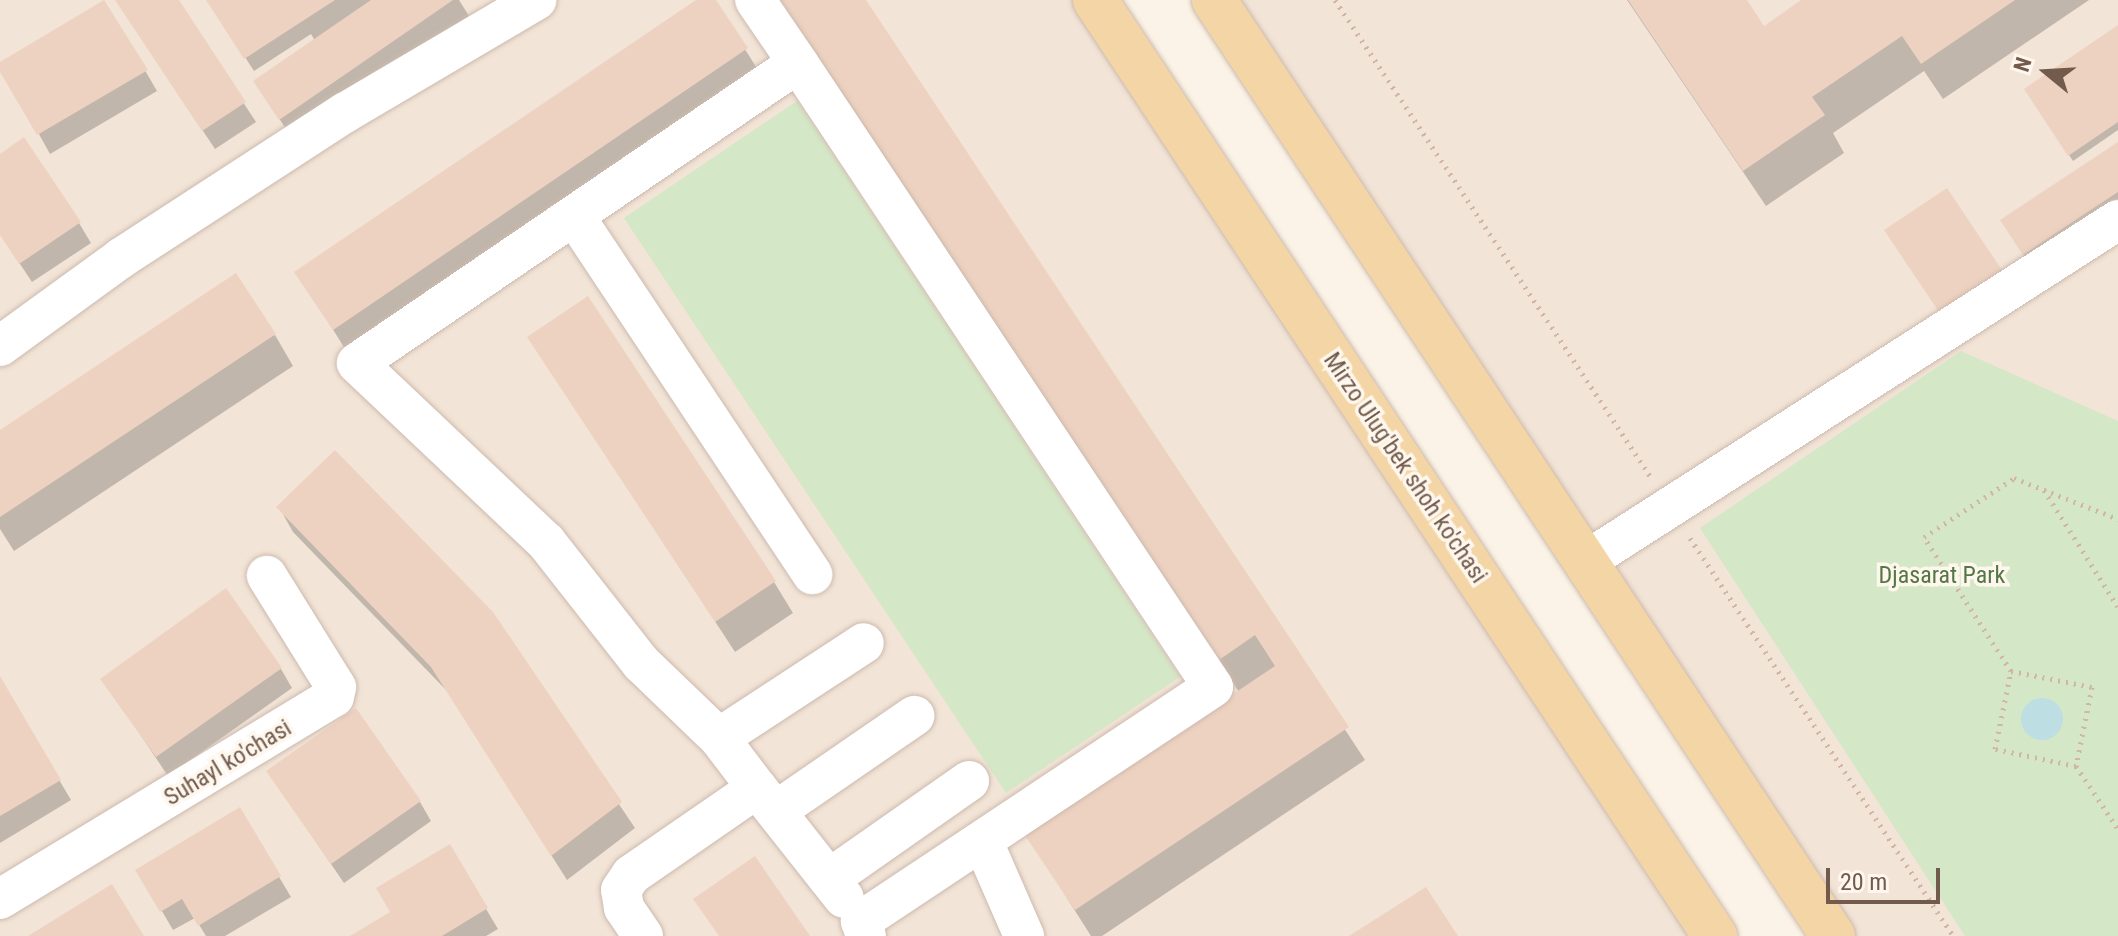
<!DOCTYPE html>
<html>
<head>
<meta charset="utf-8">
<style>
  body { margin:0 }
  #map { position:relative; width:2118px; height:936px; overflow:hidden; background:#fbf3e7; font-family:"Roboto Condensed",sans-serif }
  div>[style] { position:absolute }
  .residential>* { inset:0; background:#f2e4d6 }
  .green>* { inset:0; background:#d4e7c6 }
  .water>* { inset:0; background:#bddee3 }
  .round { border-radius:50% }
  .shadow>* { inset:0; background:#0003 }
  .building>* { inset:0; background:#eed2c1 }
  .path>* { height:5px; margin-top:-2.5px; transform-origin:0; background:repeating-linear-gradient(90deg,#d3b5a4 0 2px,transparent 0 8px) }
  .roads { filter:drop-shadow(0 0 2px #ccbaae) drop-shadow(0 0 2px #ccbaae) }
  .minor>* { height:40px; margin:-20px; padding:0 20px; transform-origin:20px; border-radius:20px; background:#fff }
  .major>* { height:44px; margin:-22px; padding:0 22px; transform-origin:22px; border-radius:22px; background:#f4d5a5 }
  span { translate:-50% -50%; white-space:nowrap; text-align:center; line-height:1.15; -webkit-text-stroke:7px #fef7ed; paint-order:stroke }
  .street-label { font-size:24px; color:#725a4d }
  .park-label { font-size:24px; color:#557746 }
  .north { position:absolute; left:2006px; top:32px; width:80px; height:80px; -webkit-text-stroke:6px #fef7ed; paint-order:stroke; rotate:288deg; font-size:22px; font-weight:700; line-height:32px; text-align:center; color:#725a4d }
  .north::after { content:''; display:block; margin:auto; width:28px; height:36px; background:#725a4d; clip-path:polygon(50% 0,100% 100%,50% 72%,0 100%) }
  .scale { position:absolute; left:1826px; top:868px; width:114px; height:36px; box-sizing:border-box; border:4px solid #725a4d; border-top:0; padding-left:10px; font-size:24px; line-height:28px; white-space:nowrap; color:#725a4d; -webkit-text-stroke:6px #fef7ed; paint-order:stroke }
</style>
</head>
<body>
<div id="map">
  <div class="residential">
    <i style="clip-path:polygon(0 0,1095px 0,1715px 936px,0 936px)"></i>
    <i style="clip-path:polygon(1214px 0,2118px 0,2118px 936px,1833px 936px)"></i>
  </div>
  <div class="green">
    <i style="clip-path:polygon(797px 101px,1180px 677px,1006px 793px,624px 218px)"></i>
    <i style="clip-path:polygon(1961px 351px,2118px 421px,2118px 936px,1965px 936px,1700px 528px)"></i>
  </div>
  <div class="water">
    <i class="round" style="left:2021px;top:698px;width:42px;height:42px"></i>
  </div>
  <div class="shadow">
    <i style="clip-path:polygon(116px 0,176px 0,256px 122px,215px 149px)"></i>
    <i style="clip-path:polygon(208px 0,459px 0,469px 16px,292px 138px,255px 82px,315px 41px,311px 34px,254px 71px)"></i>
    <i style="clip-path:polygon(700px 0,714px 0,765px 81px,352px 360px,297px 272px)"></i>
    <i style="clip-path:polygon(781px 0,864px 0,1365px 760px,1102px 936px,1091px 936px,1027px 835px,1239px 692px)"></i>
    <i style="clip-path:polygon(1627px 0,1744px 0,1763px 28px,1805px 0,2089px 0,1943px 99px,1924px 71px,1833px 133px,1844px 153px,1766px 206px)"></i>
    <i style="clip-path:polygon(105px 2px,157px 91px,50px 154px,0 64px)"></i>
    <i style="clip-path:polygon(2118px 27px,2118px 130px,2073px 161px,2030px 95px)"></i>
    <i style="clip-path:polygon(2118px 144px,2118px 219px,2036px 273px,2014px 241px)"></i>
    <i style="clip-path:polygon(0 156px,79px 223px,91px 243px,32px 282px,0 234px)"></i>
    <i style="clip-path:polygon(275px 335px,293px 366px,14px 551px,0 529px,0 433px)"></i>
    <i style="clip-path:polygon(530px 338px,774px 582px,793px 613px,735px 652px)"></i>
    <i style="clip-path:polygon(279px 507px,491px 614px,635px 828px,567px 880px,448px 692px,293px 532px)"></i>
    <i style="clip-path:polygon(281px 669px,292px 688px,168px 776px,103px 679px)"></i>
    <i style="clip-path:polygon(0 680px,71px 800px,0 843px)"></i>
    <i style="clip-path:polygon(268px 772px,420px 802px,431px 821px,344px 883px)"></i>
    <i style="clip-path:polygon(239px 810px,291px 897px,225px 936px,206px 936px,195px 918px,173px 930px,138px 870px)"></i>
    <i style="clip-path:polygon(449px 847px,498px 929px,486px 936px,354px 936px,393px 913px)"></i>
  </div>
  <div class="building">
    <i style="clip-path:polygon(104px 0,148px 70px,37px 135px,0 72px,0 62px)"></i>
    <i style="clip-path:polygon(115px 0,179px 0,246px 102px,202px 131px)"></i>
    <i style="clip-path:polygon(206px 0,335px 0,244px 59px)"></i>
    <i style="clip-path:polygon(371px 0,453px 0,279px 120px,253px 81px)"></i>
    <i style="clip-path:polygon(696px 0,716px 0,748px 48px,333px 330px,294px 272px)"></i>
    <i style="clip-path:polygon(781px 0,866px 0,1349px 727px,1075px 910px,1024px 834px,1275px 666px,1255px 635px,1219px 660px)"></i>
    <i style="clip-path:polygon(1628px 0,1747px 0,1764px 26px,1801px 0,2015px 0,1921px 64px,1902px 36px,1812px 97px,1825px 115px,1743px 171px)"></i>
    <i style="clip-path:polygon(2118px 25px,2118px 122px,2068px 156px,2024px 89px)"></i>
    <i style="clip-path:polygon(24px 137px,81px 222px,19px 264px,0 235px,0 154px)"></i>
    <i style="clip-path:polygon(2118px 142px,2118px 192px,2023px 255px,2000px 220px)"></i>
    <i style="clip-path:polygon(1947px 188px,2018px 294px,1955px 336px,1884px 230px)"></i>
    <i style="clip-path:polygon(236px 273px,276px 334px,0 517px,0 430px)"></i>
    <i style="clip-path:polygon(588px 296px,776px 581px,715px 622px,527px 337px)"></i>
    <i style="clip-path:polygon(335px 450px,493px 612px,622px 802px,551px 856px,431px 667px,276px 507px)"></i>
    <i style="clip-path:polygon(226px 588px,282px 668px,156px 757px,100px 679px)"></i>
    <i style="clip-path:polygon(0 676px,61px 780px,0 816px)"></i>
    <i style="clip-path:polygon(356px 708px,421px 801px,331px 864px,266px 771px)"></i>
    <i style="clip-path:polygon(240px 807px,281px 876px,198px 926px,182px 899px,160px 912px,135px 870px)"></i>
    <i style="clip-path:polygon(450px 844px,488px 908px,442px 936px,350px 936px,390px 912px,376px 888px)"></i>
    <i style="clip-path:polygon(755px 856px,810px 936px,719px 936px,693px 899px)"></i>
    <i style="clip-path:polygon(112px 884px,144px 936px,28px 936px)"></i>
    <i style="clip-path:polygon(1426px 887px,1458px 936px,1349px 936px)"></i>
  </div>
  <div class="path">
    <i style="left:1335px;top:0;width:571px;rotate:56.5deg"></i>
    <i style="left:2044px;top:490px;width:138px;rotate:57.7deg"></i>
    <i style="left:1690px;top:538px;width:477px;rotate:56.5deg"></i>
    <i style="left:2011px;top:671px;width:83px;rotate:11.2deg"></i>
    <i style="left:2092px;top:687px;width:81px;rotate:101.4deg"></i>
    <i style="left:2076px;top:766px;width:83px;rotate:-168.1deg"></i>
    <i style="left:1995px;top:749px;width:80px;rotate:-78.4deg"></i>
    <i style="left:2011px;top:671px;width:160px;rotate:-123deg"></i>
    <i style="left:1924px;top:537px;width:108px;rotate:-33.2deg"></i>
    <i style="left:2014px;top:478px;width:112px;rotate:21.5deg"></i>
    <i style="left:2076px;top:766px;width:76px;rotate:56.3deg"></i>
  </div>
  <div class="roads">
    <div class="minor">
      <i style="left:798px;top:63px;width:749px;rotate:56.37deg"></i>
      <i style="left:1213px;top:687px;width:423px;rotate:146.4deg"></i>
      <i style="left:861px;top:921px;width:16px;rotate:72deg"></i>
      <i style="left:575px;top:217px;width:429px;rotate:56.4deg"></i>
      <i style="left:0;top:346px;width:150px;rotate:-36deg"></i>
      <i style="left:121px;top:258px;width:268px;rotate:-33deg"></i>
      <i style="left:346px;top:112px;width:221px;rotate:-30.5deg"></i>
      <i style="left:1586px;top:561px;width:632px;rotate:-32.66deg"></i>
      <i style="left:719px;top:738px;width:173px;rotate:-33.2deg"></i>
      <i style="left:757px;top:788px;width:140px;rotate:51.7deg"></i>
      <i style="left:776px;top:811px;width:168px;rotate:-34.5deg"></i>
      <i style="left:983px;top:842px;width:103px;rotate:66.4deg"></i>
      <i style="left:829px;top:879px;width:171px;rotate:-35deg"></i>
      <i style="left:0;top:899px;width:390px;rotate:-31.2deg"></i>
      <i style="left:334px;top:697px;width:10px;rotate:-79deg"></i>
      <i style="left:336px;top:687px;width:131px;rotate:-121.9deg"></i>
      <i style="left:643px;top:936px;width:34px;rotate:-124deg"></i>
      <i style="left:624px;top:908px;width:18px;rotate:-99deg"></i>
      <i style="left:621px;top:890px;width:18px;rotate:-56deg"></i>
      <i style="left:631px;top:875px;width:153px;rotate:-34.6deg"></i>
      <i style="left:757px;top:788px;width:63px;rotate:-127.2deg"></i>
      <i style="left:719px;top:738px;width:108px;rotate:-136.1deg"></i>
      <i style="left:641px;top:663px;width:154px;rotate:-128.1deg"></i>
      <i style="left:546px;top:542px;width:260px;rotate:-136.6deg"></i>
      <i style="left:357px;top:363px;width:533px;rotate:-34.23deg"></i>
      <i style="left:798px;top:63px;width:76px;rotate:-124.3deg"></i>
    </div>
    <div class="major">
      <i style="left:1095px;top:0;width:1123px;rotate:56.48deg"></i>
      <i style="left:1214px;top:0;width:1122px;rotate:56.52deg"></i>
    </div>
  </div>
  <div class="street-label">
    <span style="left:1405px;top:468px;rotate:56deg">Mirzo Ulug'bek shoh ko'chasi</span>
    <span style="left:228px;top:763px;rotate:-31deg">Suhayl ko'chasi</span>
  </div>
  <div class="park-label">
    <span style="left:1942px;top:576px">Djasarat Park</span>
  </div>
  <div class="north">N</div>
  <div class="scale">20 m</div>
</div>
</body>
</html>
